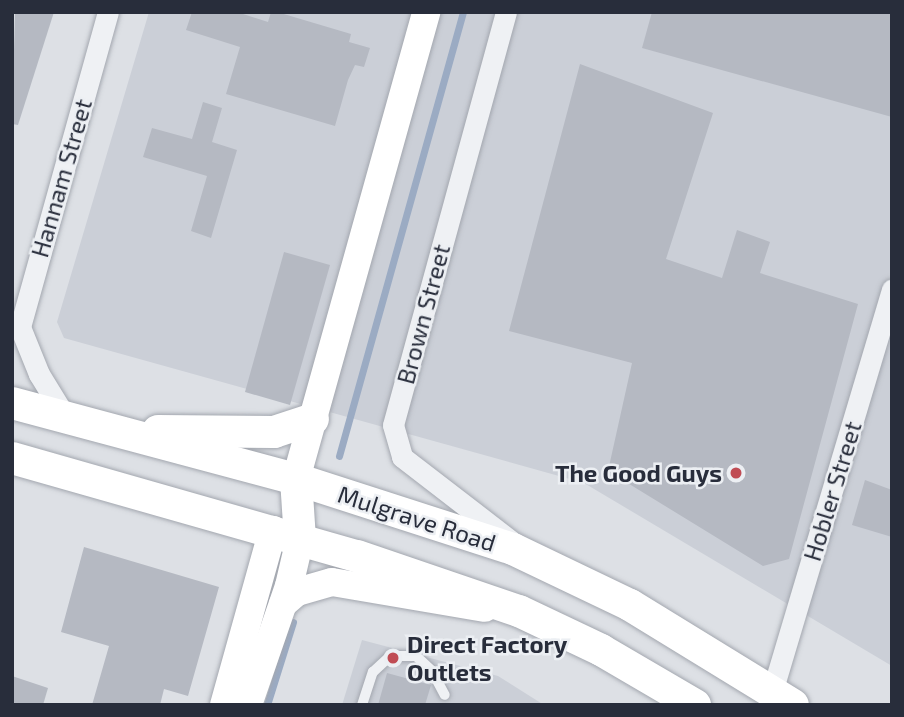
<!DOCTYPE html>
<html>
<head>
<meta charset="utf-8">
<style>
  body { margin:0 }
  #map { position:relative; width:904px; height:717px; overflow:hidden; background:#dde0e5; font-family:"Exo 2",sans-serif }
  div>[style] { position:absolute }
  .built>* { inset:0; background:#cbcfd7 }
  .stream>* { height:7px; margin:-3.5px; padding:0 3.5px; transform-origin:3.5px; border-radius:3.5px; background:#9babc3 }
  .building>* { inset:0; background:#b5b9c2 }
  .roads { filter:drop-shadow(0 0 2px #a3a7af) drop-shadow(0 0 2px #a3a7af) }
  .lane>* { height:10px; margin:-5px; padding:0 5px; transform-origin:5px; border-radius:5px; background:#eff1f4 }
  .street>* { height:21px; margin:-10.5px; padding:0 10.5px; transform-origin:10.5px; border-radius:10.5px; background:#eff1f4 }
  .secondary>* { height:28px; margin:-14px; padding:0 14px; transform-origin:14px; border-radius:14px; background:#fff }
  .primary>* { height:32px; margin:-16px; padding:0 16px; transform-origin:16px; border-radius:16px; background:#fff }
  .dots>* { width:19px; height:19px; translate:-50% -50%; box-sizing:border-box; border:4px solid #eceff3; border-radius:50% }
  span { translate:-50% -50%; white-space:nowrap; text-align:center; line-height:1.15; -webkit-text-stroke:5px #eceff3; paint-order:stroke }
  .street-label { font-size:24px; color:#282d3b }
  .poi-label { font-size:24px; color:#282d3b; font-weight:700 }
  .right { translate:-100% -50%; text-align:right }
  .left { translate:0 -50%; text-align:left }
  .frame { position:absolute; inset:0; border:14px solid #282d3b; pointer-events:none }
</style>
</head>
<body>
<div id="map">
  <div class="built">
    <i style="clip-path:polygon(149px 12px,892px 12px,892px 666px,584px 483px,64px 338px,57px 322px)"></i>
    <i style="clip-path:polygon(362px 640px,498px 676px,544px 705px,342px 705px)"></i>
  </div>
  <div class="stream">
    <i style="left:339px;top:456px;width:461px;rotate:-74.4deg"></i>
    <i style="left:267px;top:705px;width:87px;rotate:-72.6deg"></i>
  </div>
  <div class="building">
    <i style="clip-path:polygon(15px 12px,54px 12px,18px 125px,12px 124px)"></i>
    <i style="clip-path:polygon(192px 12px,237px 12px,268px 22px,271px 12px,277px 12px,351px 34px,349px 42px,370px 48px,364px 67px,355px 65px,348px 80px,335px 126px,226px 94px,240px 47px,186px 30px)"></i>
    <i style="clip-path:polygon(652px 12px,892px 12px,892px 117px,642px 48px)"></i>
    <i style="clip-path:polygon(580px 64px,713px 113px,666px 259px,722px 278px,737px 230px,770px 242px,760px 273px,858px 304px,789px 559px,763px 566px,608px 471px,632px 363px,509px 331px)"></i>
    <i style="clip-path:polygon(203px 102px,222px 108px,212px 142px,237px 150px,211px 238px,191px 231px,207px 176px,143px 157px,152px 128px,192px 139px)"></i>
    <i style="clip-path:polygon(284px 252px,330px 265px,290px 405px,245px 392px)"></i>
    <i style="clip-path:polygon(865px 480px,892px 490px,892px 537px,852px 525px)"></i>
    <i style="clip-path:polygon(84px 547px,219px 587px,188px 696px,164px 689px,160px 705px,92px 705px,109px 646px,61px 632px)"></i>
    <i style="clip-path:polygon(387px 673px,431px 685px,425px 705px,378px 705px)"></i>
    <i style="clip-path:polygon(12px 676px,48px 688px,43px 705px,12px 705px)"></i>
  </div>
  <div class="roads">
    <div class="lane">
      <i style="left:362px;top:705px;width:35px;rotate:-72deg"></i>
      <i style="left:373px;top:672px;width:23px;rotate:-43deg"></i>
      <i style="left:390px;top:656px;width:26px"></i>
      <i style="left:416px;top:656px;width:22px;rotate:43deg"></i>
      <i style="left:432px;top:671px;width:27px;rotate:62deg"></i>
    </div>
    <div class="street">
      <i style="left:506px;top:12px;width:428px;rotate:105.3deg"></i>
      <i style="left:393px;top:425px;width:33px;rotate:74deg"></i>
      <i style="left:402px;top:457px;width:138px;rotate:37.6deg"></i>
      <i style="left:66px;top:418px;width:52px;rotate:-121.5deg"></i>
      <i style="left:39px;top:374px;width:51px;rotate:-112deg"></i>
      <i style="left:20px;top:327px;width:327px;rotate:-74.4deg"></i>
      <i style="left:772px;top:692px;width:420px;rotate:-73.4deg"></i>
    </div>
    <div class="secondary">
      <i style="left:296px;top:479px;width:485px;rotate:-74.4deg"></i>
      <i style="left:283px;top:604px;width:18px;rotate:-41deg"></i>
      <i style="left:297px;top:592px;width:36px;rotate:-16deg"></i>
      <i style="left:332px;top:582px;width:155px;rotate:9.6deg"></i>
      <i style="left:224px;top:705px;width:182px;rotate:-74.4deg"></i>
      <i style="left:248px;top:705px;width:126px;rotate:-71deg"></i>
      <i style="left:289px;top:586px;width:48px;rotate:-76.8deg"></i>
    </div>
    <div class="primary">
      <i style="left:12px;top:403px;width:294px;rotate:15deg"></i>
      <i style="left:296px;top:479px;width:228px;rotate:17.9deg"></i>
      <i style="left:513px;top:549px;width:130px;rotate:25.6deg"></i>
      <i style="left:630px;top:605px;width:191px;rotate:31.5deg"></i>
      <i style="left:158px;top:431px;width:116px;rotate:0.5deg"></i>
      <i style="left:274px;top:432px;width:41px;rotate:-18.4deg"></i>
      <i style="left:12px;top:458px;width:359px;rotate:15.9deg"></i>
      <i style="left:357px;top:556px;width:171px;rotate:18.8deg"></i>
      <i style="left:519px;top:611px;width:91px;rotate:25.4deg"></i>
      <i style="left:601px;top:650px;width:109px;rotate:30.3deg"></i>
      <i style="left:296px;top:479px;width:60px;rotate:86.2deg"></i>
    </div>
  </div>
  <div class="dots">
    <i style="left:736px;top:473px;background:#c04c54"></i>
    <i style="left:393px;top:658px;background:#c04c54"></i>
  </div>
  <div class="street-label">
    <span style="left:61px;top:178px;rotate:-74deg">Hannam Street</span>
    <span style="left:423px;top:314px;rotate:-75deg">Brown Street</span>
    <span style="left:832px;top:491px;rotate:-73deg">Hobler Street</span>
    <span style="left:417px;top:518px;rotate:18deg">Mulgrave Road</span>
  </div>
  <div class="poi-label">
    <span class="right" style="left:722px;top:473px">The Good Guys</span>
    <span class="left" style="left:407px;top:658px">Direct Factory<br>Outlets</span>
  </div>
  <div class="frame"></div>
</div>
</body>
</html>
